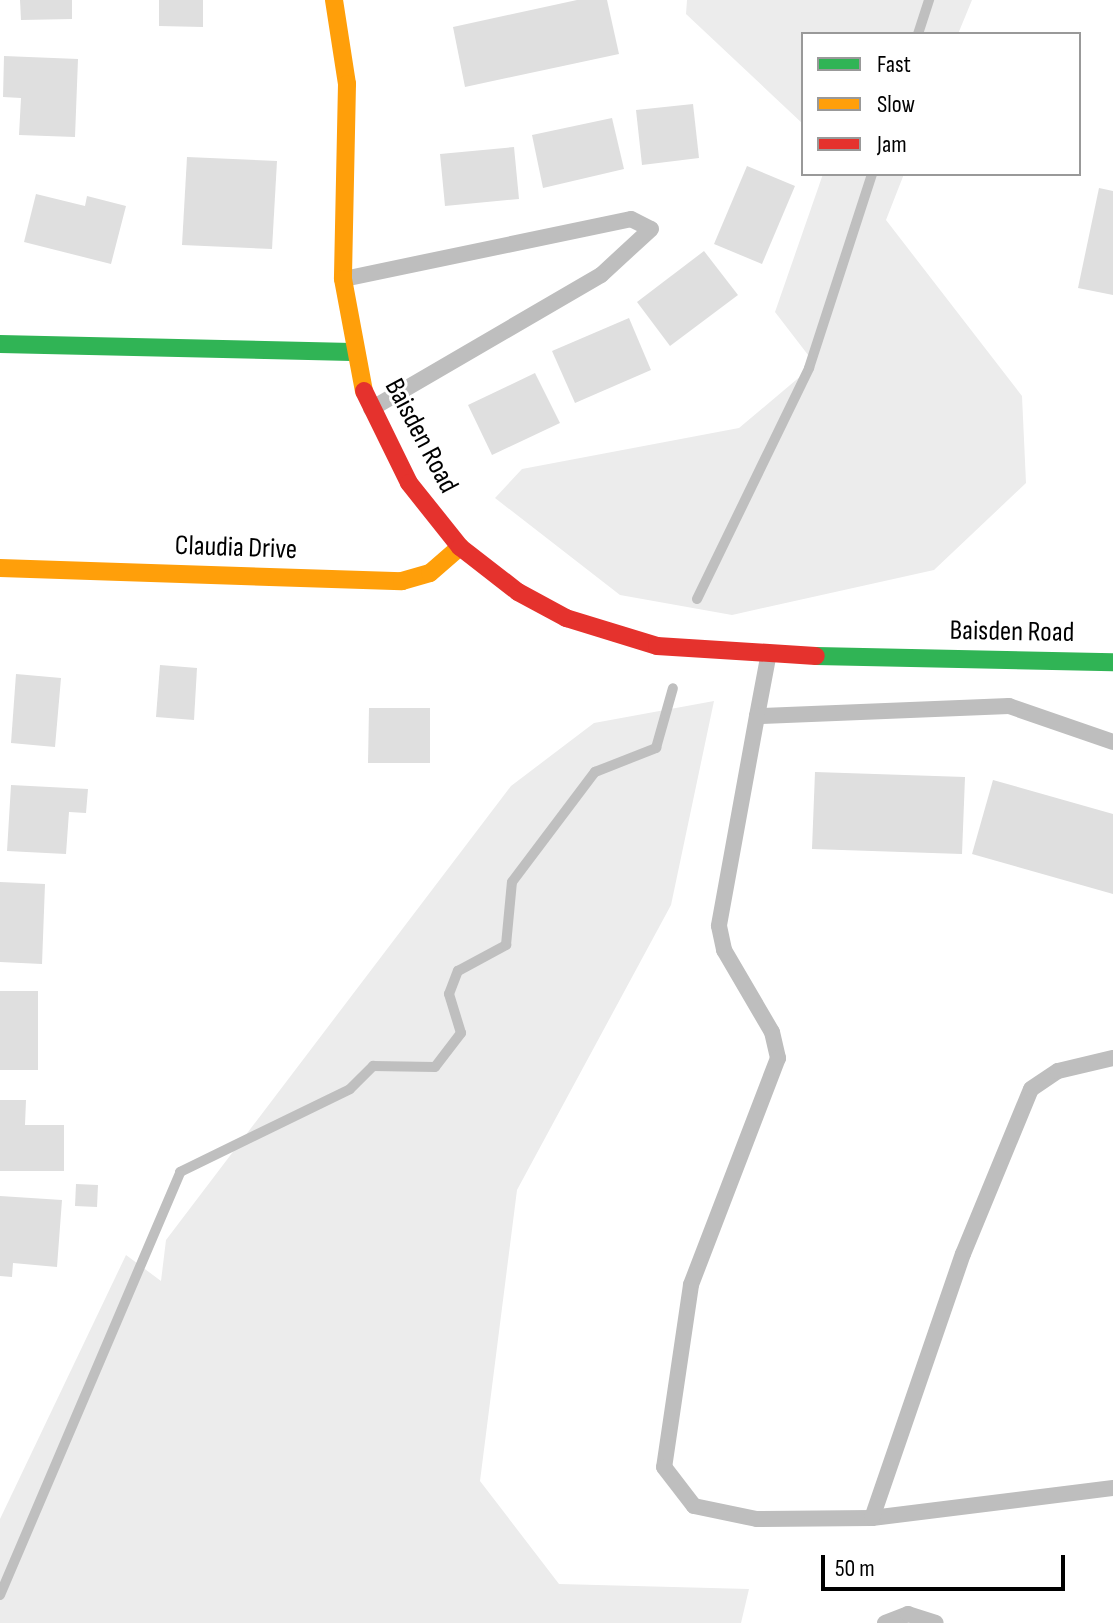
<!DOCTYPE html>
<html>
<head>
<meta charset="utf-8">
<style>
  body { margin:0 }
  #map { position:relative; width:1113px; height:1623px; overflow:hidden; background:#fff; font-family:"Sofia Sans Condensed",sans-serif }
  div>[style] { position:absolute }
  .green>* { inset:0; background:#ececec }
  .stream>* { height:10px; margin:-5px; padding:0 5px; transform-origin:5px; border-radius:5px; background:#bfbfbf }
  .building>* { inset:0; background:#dfdfdf }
  .lane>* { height:16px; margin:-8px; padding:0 8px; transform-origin:8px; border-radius:8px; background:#bebebe }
  .fast>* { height:18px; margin:-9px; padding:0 9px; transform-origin:9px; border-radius:9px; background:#30b455 }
  .slow>* { height:18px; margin:-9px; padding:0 9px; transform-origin:9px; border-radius:9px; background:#ff9f0a }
  .jam>* { height:18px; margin:-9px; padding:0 9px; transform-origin:9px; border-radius:9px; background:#e5322d }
  span { translate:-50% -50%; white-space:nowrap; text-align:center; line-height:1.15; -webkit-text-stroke:6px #fff; paint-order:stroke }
  .street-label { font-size:28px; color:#000 }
  .legend { position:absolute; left:801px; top:32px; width:280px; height:144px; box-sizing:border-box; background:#fff; border:2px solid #999; margin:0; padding:10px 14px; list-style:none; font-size:24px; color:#000 }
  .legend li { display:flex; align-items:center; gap:16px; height:40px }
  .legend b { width:40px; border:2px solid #999 }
  .scale { position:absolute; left:821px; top:1555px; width:244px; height:36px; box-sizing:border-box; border:4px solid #000; border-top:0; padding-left:10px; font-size:24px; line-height:28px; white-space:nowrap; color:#000; -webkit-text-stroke:6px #fff; paint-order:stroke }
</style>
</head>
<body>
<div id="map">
  <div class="green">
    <i style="clip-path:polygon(687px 0,972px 0,958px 34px,803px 34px,803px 124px,686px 14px)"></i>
    <i style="clip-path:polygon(823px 174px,904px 174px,886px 220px,1022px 396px,1026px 483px,934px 570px,732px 615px,620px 595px,495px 498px,522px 469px,739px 428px,815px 364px,775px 312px)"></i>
    <i style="clip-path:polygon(714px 701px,671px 905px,517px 1190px,480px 1481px,559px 1584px,749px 1589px,741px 1623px,0 1623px,0 1519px,126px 1255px,161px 1281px,166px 1240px,511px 786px,594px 723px)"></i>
  </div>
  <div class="stream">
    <i style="left:918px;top:34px;width:36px;rotate:-72deg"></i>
    <i style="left:697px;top:599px;width:257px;rotate:-64.1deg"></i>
    <i style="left:809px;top:368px;width:204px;rotate:-72deg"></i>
    <i style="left:0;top:1595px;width:460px;rotate:-66.9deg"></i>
    <i style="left:180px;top:1172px;width:189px;rotate:-26deg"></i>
    <i style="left:350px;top:1089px;width:33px;rotate:-45deg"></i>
    <i style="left:373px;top:1066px;width:62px;rotate:0.9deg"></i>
    <i style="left:435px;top:1067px;width:43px;rotate:-52.6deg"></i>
    <i style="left:461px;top:1033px;width:41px;rotate:-107.1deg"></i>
    <i style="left:449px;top:994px;width:25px;rotate:-69deg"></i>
    <i style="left:458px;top:971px;width:55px;rotate:-28.4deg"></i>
    <i style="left:506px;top:945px;width:63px;rotate:-84.6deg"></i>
    <i style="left:512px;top:882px;width:138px;rotate:-53deg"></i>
    <i style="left:595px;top:772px;width:66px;rotate:-21.5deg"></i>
    <i style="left:656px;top:748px;width:62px;rotate:-74.2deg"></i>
  </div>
  <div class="building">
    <i style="clip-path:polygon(20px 0,72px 0,72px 19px,21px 20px)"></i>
    <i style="clip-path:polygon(159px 0,203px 0,203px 27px,159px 26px)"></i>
    <i style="clip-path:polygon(577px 0,607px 0,619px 54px,465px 87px,453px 27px)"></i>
    <i style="clip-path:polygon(4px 56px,78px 59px,75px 137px,19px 135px,21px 98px,3px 97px)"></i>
    <i style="clip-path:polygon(693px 104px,699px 158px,642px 165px,636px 110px)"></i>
    <i style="clip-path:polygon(612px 118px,624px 169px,543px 188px,532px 135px)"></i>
    <i style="clip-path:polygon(514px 147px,519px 199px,445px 206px,440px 154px)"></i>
    <i style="clip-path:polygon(187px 157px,277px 161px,272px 249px,182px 245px)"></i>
    <i style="clip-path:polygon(747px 166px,795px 186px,762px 264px,714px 244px)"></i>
    <i style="clip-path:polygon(1099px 188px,1113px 191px,1113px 295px,1078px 288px)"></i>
    <i style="clip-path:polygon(36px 194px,85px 206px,87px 196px,126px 206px,111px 264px,24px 242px)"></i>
    <i style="clip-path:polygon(704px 251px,738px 295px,670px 346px,637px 302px)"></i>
    <i style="clip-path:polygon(629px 318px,651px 370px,575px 403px,552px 351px)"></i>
    <i style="clip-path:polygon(535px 373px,560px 423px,492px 455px,468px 405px)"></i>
    <i style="clip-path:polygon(160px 665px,197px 668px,194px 720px,156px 717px)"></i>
    <i style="clip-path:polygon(16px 674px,61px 678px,55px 747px,11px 743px)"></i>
    <i style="clip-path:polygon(369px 708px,430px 708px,430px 763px,368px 763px)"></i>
    <i style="clip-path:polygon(815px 772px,965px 777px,962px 854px,812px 849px)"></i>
    <i style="clip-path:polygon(993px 780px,1113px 814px,1113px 894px,972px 854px)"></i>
    <i style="clip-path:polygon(11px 785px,88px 789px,86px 813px,69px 812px,66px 854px,7px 851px)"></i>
    <i style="clip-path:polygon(0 882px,45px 884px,42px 964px,0 962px)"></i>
    <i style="clip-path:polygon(0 991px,38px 991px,38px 1070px,0 1070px)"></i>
    <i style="clip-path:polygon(0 1100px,26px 1100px,25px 1125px,64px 1125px,64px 1171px,0 1171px)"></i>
    <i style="clip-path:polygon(76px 1184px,98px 1185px,97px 1207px,75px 1206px)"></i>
    <i style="clip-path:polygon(0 1196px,62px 1200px,57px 1267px,13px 1263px,12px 1277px,0 1276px)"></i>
  </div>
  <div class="lane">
    <i style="left:344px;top:279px;width:293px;rotate:-11.8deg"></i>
    <i style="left:631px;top:219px;width:22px;rotate:27deg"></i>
    <i style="left:651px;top:229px;width:68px;rotate:137.4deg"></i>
    <i style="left:601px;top:275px;width:266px;rotate:149.8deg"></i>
    <i style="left:757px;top:716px;width:59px;rotate:-79.3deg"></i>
    <i style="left:1113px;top:742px;width:110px;rotate:-160.9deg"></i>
    <i style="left:1009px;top:706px;width:252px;rotate:177.7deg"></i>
    <i style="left:757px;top:716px;width:213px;rotate:100.3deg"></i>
    <i style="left:719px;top:926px;width:25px;rotate:78deg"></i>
    <i style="left:724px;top:950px;width:95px;rotate:59.7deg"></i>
    <i style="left:772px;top:1032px;width:27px;rotate:77deg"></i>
    <i style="left:778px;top:1058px;width:243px;rotate:111deg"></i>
    <i style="left:691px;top:1285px;width:184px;rotate:98.4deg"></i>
    <i style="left:664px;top:1467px;width:49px;rotate:52.4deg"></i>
    <i style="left:694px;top:1506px;width:64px;rotate:11.7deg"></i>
    <i style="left:757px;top:1519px;width:115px;rotate:-0.5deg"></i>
    <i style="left:872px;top:1518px;width:243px;rotate:-7.1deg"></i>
    <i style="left:872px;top:1518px;width:279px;rotate:-71deg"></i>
    <i style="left:963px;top:1254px;width:178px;rotate:-67.6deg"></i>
    <i style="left:1031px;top:1089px;width:32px;rotate:-34deg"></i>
    <i style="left:1058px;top:1071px;width:57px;rotate:-13.3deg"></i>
    <i style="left:885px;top:1623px;width:25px;rotate:-21deg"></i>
    <i style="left:908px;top:1614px;width:29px;rotate:18deg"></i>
  </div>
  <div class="fast">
    <i style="left:0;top:344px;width:352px;rotate:1.3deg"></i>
    <i style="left:816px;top:656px;width:297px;rotate:1.2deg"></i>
  </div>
  <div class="slow">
    <i style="left:334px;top:0;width:85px;rotate:81.2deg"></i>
    <i style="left:347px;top:84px;width:195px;rotate:91.2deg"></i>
    <i style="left:343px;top:279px;width:114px;rotate:79.4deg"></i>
    <i style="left:0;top:568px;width:402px;rotate:1.9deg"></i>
    <i style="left:402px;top:581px;width:29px;rotate:-16deg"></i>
    <i style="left:430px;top:573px;width:40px;rotate:-41deg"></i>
  </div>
  <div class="jam">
    <i style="left:364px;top:391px;width:102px;rotate:63.9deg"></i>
    <i style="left:409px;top:483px;width:82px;rotate:51.4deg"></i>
    <i style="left:460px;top:547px;width:73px;rotate:37.8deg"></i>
    <i style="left:518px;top:592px;width:55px;rotate:28.4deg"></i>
    <i style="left:566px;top:618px;width:95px;rotate:17.1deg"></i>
    <i style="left:657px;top:646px;width:159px;rotate:3.6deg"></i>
  </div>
  <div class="street-label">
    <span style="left:421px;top:436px;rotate:62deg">Baisden Road</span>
    <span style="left:236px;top:548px;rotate:2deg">Claudia Drive</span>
    <span style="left:1012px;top:632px;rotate:1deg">Baisden Road</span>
  </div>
  <ul class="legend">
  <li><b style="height:10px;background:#30b455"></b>Fast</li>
  <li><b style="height:10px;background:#ff9f0a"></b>Slow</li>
  <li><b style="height:10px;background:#e5322d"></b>Jam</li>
  </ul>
  <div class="scale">50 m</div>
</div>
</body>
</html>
